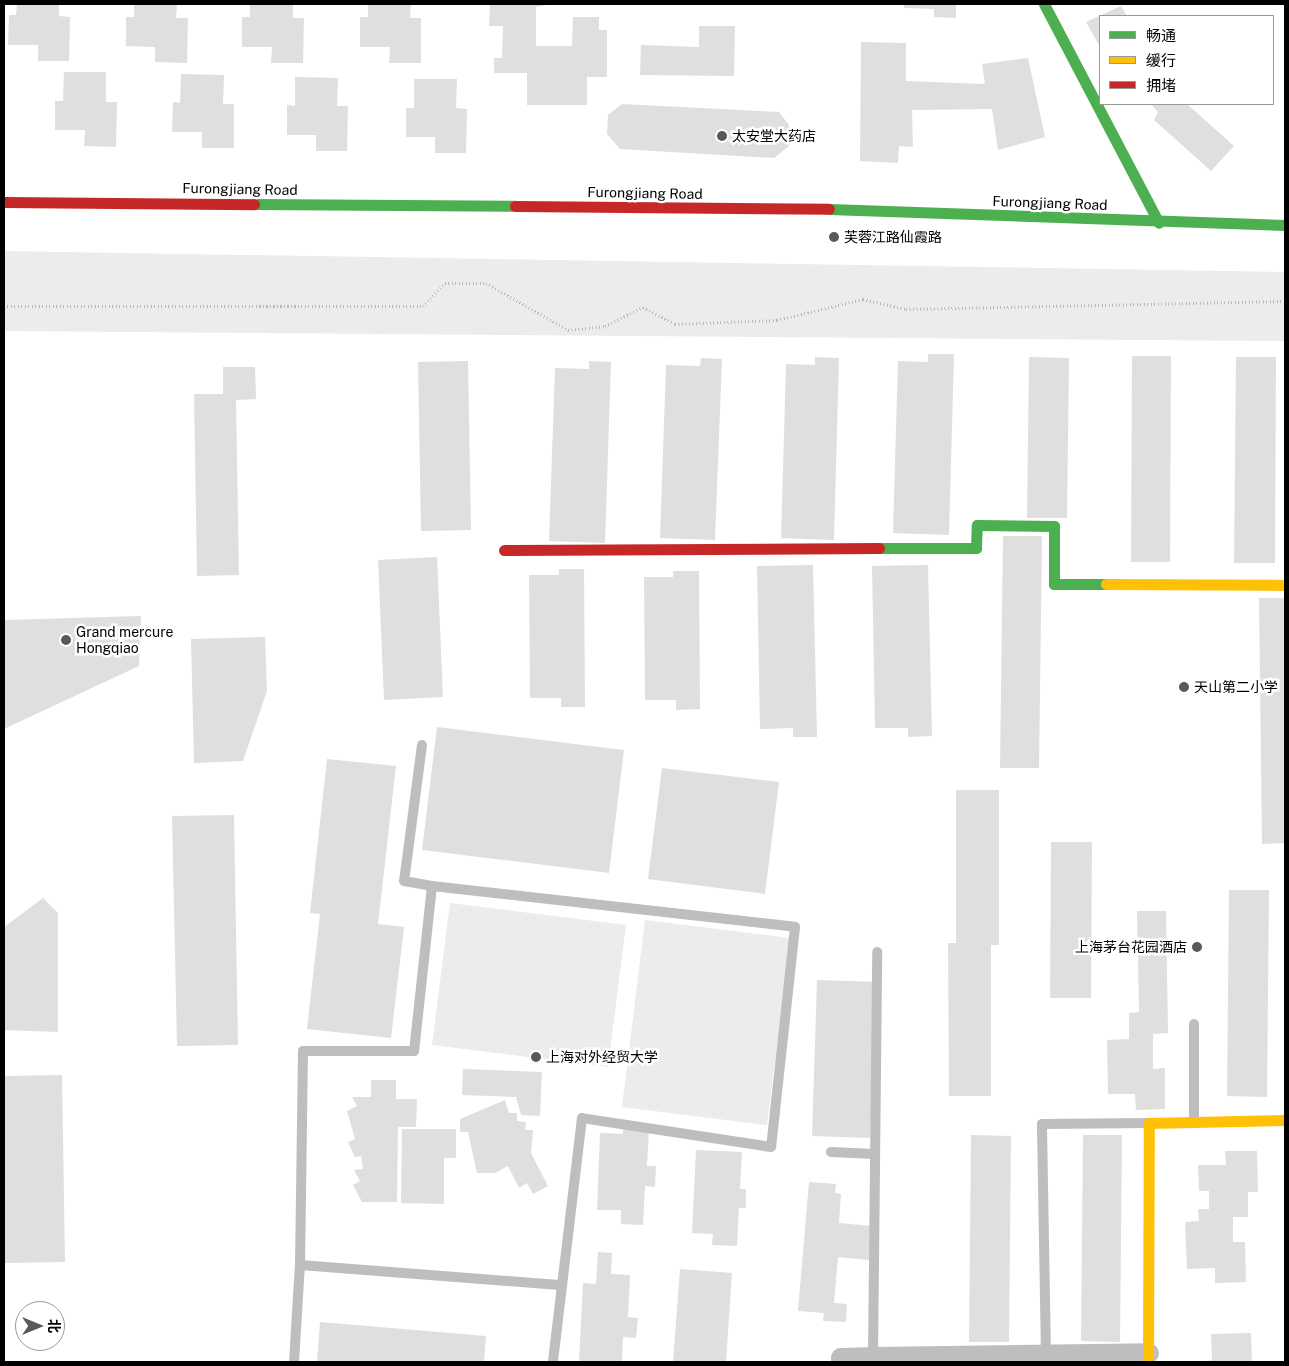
<!DOCTYPE html>
<html>
<head>
<meta charset="utf-8">
<style>
  body { margin:0 }
  #map { position:relative; width:1289px; height:1366px; overflow:hidden; background:#fff; font-family:"Public Sans","Noto Sans SC",sans-serif }
  div>[style] { position:absolute }
  .green>* { inset:0; background:#ececec }
  .building>* { inset:0; background:#dfdfdf }
  .path>* { height:3px; margin-top:-1.5px; transform-origin:0; background:repeating-linear-gradient(90deg,#b9b9b9 0 1px,transparent 0 3.5px) }
  .lane>* { height:10px; margin:-5px; padding:0 5px; transform-origin:5px; border-radius:5px; background:#bebebe }
  .street>* { height:20px; margin:-10px; padding:0 10px; transform-origin:10px; border-radius:10px; background:#bebebe }
  .fast>* { height:11px; margin:-5.5px; padding:0 5.5px; transform-origin:5.5px; border-radius:5.5px; background:#4caf50 }
  .slow>* { height:11px; margin:-5.5px; padding:0 5.5px; transform-origin:5.5px; border-radius:5.5px; background:#ffc107 }
  .jam>* { height:11px; margin:-5.5px; padding:0 5.5px; transform-origin:5.5px; border-radius:5.5px; background:#c62828 }
  .dots>* { width:14px; height:14px; translate:-50% -50%; box-sizing:border-box; border:2px solid #fff; border-radius:50% }
  span { translate:-50% -50%; white-space:nowrap; text-align:center; line-height:1.15; -webkit-text-stroke:5px #fff; paint-order:stroke }
  .poi-label { font-size:14px; color:#000 }
  .left { translate:0 -50%; text-align:left }
  .right { translate:-100% -50%; text-align:right }
  .street-label { font-size:14px; color:#000 }
  .frame { position:absolute; inset:0; border:5px solid #000; pointer-events:none }
  .legend { position:absolute; left:1099px; top:15px; width:175px; height:90px; box-sizing:border-box; background:#fff; border:1px solid #999; margin:0; padding:6px 9px; list-style:none; font-size:15px; color:#000 }
  .legend li { display:flex; align-items:center; gap:10px; height:25px }
  .legend b { width:25px; border:1px solid #999 }
  .north { position:absolute; left:15px; top:1301px; width:50px; height:50px; box-sizing:border-box; background:#fff; border:1px solid #999; border-radius:50%; rotate:90deg; font-size:14px; font-weight:700; line-height:20px; text-align:center; color:#000 }
  .north::after { content:''; display:block; margin:auto; width:18px; height:22px; background:#595959; clip-path:polygon(50% 0,100% 100%,50% 72%,0 100%) }
</style>
</head>
<body>
<div id="map">
  <div class="green">
    <i style="clip-path:polygon(4px 251px,1285px 272px,1285px 341px,4px 331px)"></i>
    <i style="clip-path:polygon(450px 903px,626px 925px,608px 1067px,432px 1045px)"></i>
    <i style="clip-path:polygon(645px 920px,790px 938px,767px 1125px,622px 1107px)"></i>
  </div>
  <div class="building">
    <i style="clip-path:polygon(17px 4px,59px 4px,59px 16px,70px 17px,69px 61px,38px 61px,38px 45px,8px 45px,9px 15px,16px 15px)"></i>
    <i style="clip-path:polygon(134px 4px,177px 4px,176px 18px,188px 18px,187px 63px,155px 62px,155px 47px,126px 46px,126px 17px,134px 17px)"></i>
    <i style="clip-path:polygon(250px 4px,293px 4px,293px 18px,304px 18px,303px 63px,271px 63px,272px 47px,242px 47px,242px 17px,250px 17px)"></i>
    <i style="clip-path:polygon(368px 4px,411px 4px,410px 18px,421px 18px,421px 63px,389px 63px,390px 47px,360px 47px,360px 17px,368px 17px)"></i>
    <i style="clip-path:polygon(490px 4px,553px 4px,536px 7px,536px 46px,572px 46px,573px 17px,599px 17px,599px 30px,607px 30px,607px 77px,587px 77px,587px 105px,527px 105px,527px 73px,494px 73px,494px 58px,502px 58px,503px 26px,489px 26px)"></i>
    <i style="clip-path:polygon(904px 4px,956px 4px,956px 18px,934px 17px,934px 9px,904px 8px)"></i>
    <i style="clip-path:polygon(1121px 6px,1127px 16px,1100px 16px,1100px 47px,1086px 22px)"></i>
    <i style="clip-path:polygon(699px 26px,735px 26px,734px 76px,640px 75px,641px 45px,699px 47px)"></i>
    <i style="clip-path:polygon(861px 42px,906px 43px,906px 81px,985px 84px,982px 64px,1028px 58px,1045px 137px,998px 150px,992px 109px,912px 110px,913px 147px,899px 146px,898px 163px,860px 161px)"></i>
    <i style="clip-path:polygon(64px 72px,106px 72px,106px 102px,117px 102px,116px 147px,84px 146px,85px 130px,55px 130px,55px 101px,63px 101px)"></i>
    <i style="clip-path:polygon(181px 74px,224px 75px,223px 104px,234px 104px,234px 148px,202px 148px,202px 132px,172px 132px,173px 102px,180px 103px)"></i>
    <i style="clip-path:polygon(295px 77px,338px 78px,337px 106px,348px 106px,347px 151px,316px 151px,316px 135px,287px 135px,287px 105px,295px 106px)"></i>
    <i style="clip-path:polygon(414px 79px,457px 79px,456px 108px,467px 109px,466px 153px,435px 153px,435px 137px,406px 137px,406px 108px,414px 108px)"></i>
    <i style="clip-path:polygon(622px 104px,779px 112px,789px 125px,789px 146px,774px 158px,620px 149px,607px 134px,608px 115px)"></i>
    <i style="clip-path:polygon(1151px 104px,1187px 104px,1234px 146px,1211px 171px,1154px 120px,1158px 112px)"></i>
    <i style="clip-path:polygon(928px 354px,954px 354px,949px 535px,893px 533px,898px 361px,928px 362px)"></i>
    <i style="clip-path:polygon(1132px 356px,1171px 356px,1170px 562px,1131px 562px)"></i>
    <i style="clip-path:polygon(815px 357px,839px 358px,834px 540px,781px 538px,786px 364px,815px 365px)"></i>
    <i style="clip-path:polygon(1029px 357px,1069px 358px,1067px 518px,1027px 518px)"></i>
    <i style="clip-path:polygon(1236px 357px,1276px 357px,1275px 563px,1234px 563px)"></i>
    <i style="clip-path:polygon(701px 358px,722px 359px,715px 540px,660px 538px,666px 365px,700px 366px)"></i>
    <i style="clip-path:polygon(468px 361px,471px 530px,421px 531px,418px 362px)"></i>
    <i style="clip-path:polygon(589px 361px,611px 362px,605px 543px,549px 541px,555px 368px,589px 369px)"></i>
    <i style="clip-path:polygon(223px 367px,255px 367px,256px 399px,236px 400px,239px 575px,197px 576px,194px 394px,223px 394px)"></i>
    <i style="clip-path:polygon(1003px 536px,1042px 536px,1039px 768px,1000px 768px)"></i>
    <i style="clip-path:polygon(437px 557px,443px 697px,384px 700px,378px 560px)"></i>
    <i style="clip-path:polygon(813px 565px,817px 737px,793px 737px,793px 728px,760px 729px,757px 566px)"></i>
    <i style="clip-path:polygon(928px 565px,932px 736px,908px 737px,908px 728px,875px 728px,872px 566px)"></i>
    <i style="clip-path:polygon(559px 569px,584px 569px,585px 707px,561px 707px,561px 698px,530px 698px,529px 575px,559px 575px)"></i>
    <i style="clip-path:polygon(673px 571px,699px 571px,700px 709px,676px 710px,676px 700px,645px 700px,644px 577px,673px 577px)"></i>
    <i style="clip-path:polygon(1259px 598px,1285px 598px,1285px 843px,1262px 844px)"></i>
    <i style="clip-path:polygon(141px 616px,139px 666px,4px 729px,4px 620px)"></i>
    <i style="clip-path:polygon(265px 637px,267px 691px,243px 761px,194px 763px,191px 639px)"></i>
    <i style="clip-path:polygon(437px 727px,624px 750px,609px 873px,422px 850px)"></i>
    <i style="clip-path:polygon(327px 759px,396px 766px,378px 924px,404px 927px,391px 1038px,307px 1029px,320px 914px,310px 913px)"></i>
    <i style="clip-path:polygon(662px 768px,779px 782px,765px 894px,648px 879px)"></i>
    <i style="clip-path:polygon(956px 790px,999px 790px,999px 945px,991px 945px,991px 1096px,949px 1096px,948px 943px,956px 943px)"></i>
    <i style="clip-path:polygon(234px 815px,238px 1045px,177px 1046px,172px 816px)"></i>
    <i style="clip-path:polygon(1051px 842px,1092px 842px,1091px 998px,1050px 998px)"></i>
    <i style="clip-path:polygon(1229px 890px,1269px 890px,1267px 1097px,1227px 1096px)"></i>
    <i style="clip-path:polygon(43px 898px,58px 913px,58px 1032px,4px 1030px,4px 927px)"></i>
    <i style="clip-path:polygon(1137px 911px,1166px 911px,1168px 1033px,1153px 1034px,1153px 1069px,1165px 1068px,1165px 1109px,1136px 1110px,1135px 1094px,1108px 1094px,1107px 1040px,1129px 1039px,1129px 1013px,1139px 1012px)"></i>
    <i style="clip-path:polygon(817px 980px,877px 982px,870px 1138px,812px 1136px)"></i>
    <i style="clip-path:polygon(463px 1069px,542px 1072px,540px 1116px,521px 1115px,516px 1097px,462px 1095px)"></i>
    <i style="clip-path:polygon(62px 1075px,65px 1262px,4px 1263px,4px 1076px)"></i>
    <i style="clip-path:polygon(371px 1080px,396px 1080px,396px 1099px,417px 1099px,416px 1127px,398px 1127px,397px 1202px,362px 1202px,353px 1185px,360px 1181px,354px 1170px,363px 1169px,361px 1156px,355px 1157px,348px 1142px,355px 1139px,347px 1111px,357px 1106px,352px 1097px,371px 1097px)"></i>
    <i style="clip-path:polygon(505px 1100px,509px 1113px,517px 1113px,517px 1121px,526px 1122px,525px 1130px,533px 1130px,531px 1153px,548px 1186px,533px 1194px,527px 1183px,519px 1188px,508px 1166px,495px 1173px,477px 1173px,468px 1132px,460px 1132px,460px 1119px)"></i>
    <i style="clip-path:polygon(623px 1128px,649px 1129px,647px 1166px,656px 1166px,655px 1187px,645px 1186px,643px 1225px,621px 1224px,621px 1210px,597px 1210px,600px 1133px,623px 1134px)"></i>
    <i style="clip-path:polygon(402px 1129px,456px 1129px,456px 1158px,444px 1158px,444px 1204px,401px 1203px)"></i>
    <i style="clip-path:polygon(971px 1135px,1011px 1136px,1009px 1342px,969px 1342px)"></i>
    <i style="clip-path:polygon(1083px 1135px,1122px 1135px,1120px 1342px,1081px 1341px)"></i>
    <i style="clip-path:polygon(696px 1150px,742px 1152px,740px 1189px,746px 1189px,746px 1208px,739px 1208px,737px 1246px,712px 1245px,713px 1234px,692px 1233px)"></i>
    <i style="clip-path:polygon(1225px 1151px,1257px 1151px,1258px 1192px,1248px 1192px,1248px 1217px,1233px 1217px,1233px 1242px,1245px 1242px,1246px 1282px,1215px 1283px,1215px 1268px,1187px 1269px,1185px 1222px,1199px 1221px,1198px 1209px,1209px 1209px,1209px 1191px,1199px 1191px,1198px 1165px,1226px 1165px)"></i>
    <i style="clip-path:polygon(809px 1182px,836px 1184px,835px 1193px,841px 1194px,839px 1223px,872px 1226px,869px 1260px,838px 1257px,834px 1303px,847px 1304px,846px 1322px,823px 1321px,824px 1313px,798px 1311px)"></i>
    <i style="clip-path:polygon(598px 1252px,612px 1253px,611px 1274px,630px 1275px,628px 1317px,638px 1318px,636px 1338px,623px 1337px,622px 1362px,579px 1362px,583px 1283px,596px 1284px)"></i>
    <i style="clip-path:polygon(680px 1269px,732px 1273px,726px 1362px,673px 1362px)"></i>
    <i style="clip-path:polygon(320px 1322px,486px 1336px,484px 1362px,317px 1362px)"></i>
    <i style="clip-path:polygon(1251px 1333px,1252px 1362px,1203px 1362px,1212px 1360px,1211px 1334px)"></i>
  </div>
  <div class="path">
    <i style="left:4px;top:306px;width:419px"></i>
    <i style="left:423px;top:306px;width:32px;rotate:-46deg"></i>
    <i style="left:445px;top:283px;width:41px"></i>
    <i style="left:486px;top:283px;width:95px;rotate:29.8deg"></i>
    <i style="left:568px;top:330px;width:37px;rotate:-6deg"></i>
    <i style="left:605px;top:326px;width:42px;rotate:-26.6deg"></i>
    <i style="left:643px;top:307px;width:36px;rotate:28deg"></i>
    <i style="left:675px;top:324px;width:102px;rotate:-2.2deg"></i>
    <i style="left:777px;top:320px;width:89px;rotate:-13.7deg"></i>
    <i style="left:863px;top:299px;width:44px;rotate:13.1deg"></i>
    <i style="left:906px;top:309px;width:379px;rotate:-1.2deg"></i>
  </div>
  <div class="lane">
    <i style="left:422px;top:745px;width:137px;rotate:97.5deg"></i>
    <i style="left:404px;top:881px;width:28px;rotate:10deg"></i>
    <i style="left:432px;top:886px;width:166px;rotate:96.2deg"></i>
    <i style="left:414px;top:1051px;width:111px;rotate:180deg"></i>
    <i style="left:303px;top:1051px;width:214px;rotate:90.8deg"></i>
    <i style="left:300px;top:1265px;width:263px;rotate:4.4deg"></i>
    <i style="left:432px;top:886px;width:365px;rotate:6.4deg"></i>
    <i style="left:795px;top:927px;width:221px;rotate:96.2deg"></i>
    <i style="left:771px;top:1147px;width:191px;rotate:-171.3deg"></i>
    <i style="left:582px;top:1118px;width:246px;rotate:96.8deg"></i>
    <i style="left:1194px;top:1024px;width:97px;rotate:90deg"></i>
    <i style="left:831px;top:1152px;width:44px;rotate:2.6deg"></i>
    <i style="left:1046px;top:1356px;width:232px;rotate:-91deg"></i>
    <i style="left:1042px;top:1124px;width:106px;rotate:-0.5deg"></i>
    <i style="left:873px;top:1357px;width:405px;rotate:-89.4deg"></i>
    <i style="left:294px;top:1362px;width:97px;rotate:-86.5deg"></i>
  </div>
  <div class="street">
    <i style="left:841px;top:1362px;width:4px;rotate:-90deg"></i>
    <i style="left:841px;top:1358px;width:32px;rotate:-2deg"></i>
    <i style="left:873px;top:1357px;width:276px;rotate:-0.8deg"></i>
  </div>
  <div class="fast">
    <i style="left:1044px;top:4px;width:247px;rotate:62.3deg"></i>
    <i style="left:254px;top:204px;width:261px;rotate:0.4deg"></i>
    <i style="left:829px;top:209px;width:456px;rotate:2deg"></i>
    <i style="left:879px;top:548px;width:97px"></i>
    <i style="left:976px;top:548px;width:23px;rotate:-88deg"></i>
    <i style="left:977px;top:525px;width:77px;rotate:0.7deg"></i>
    <i style="left:1054px;top:526px;width:58px;rotate:90deg"></i>
    <i style="left:1054px;top:584px;width:52px"></i>
  </div>
  <div class="slow">
    <i style="left:1106px;top:584px;width:179px;rotate:0.3deg"></i>
    <i style="left:1148px;top:1362px;width:239px;rotate:-89.8deg"></i>
    <i style="left:1149px;top:1123px;width:136px;rotate:-1.3deg"></i>
  </div>
  <div class="jam">
    <i style="left:4px;top:202px;width:250px;rotate:0.5deg"></i>
    <i style="left:515px;top:206px;width:314px;rotate:0.5deg"></i>
    <i style="left:504px;top:550px;width:375px;rotate:-0.3deg"></i>
  </div>
  <div class="dots">
    <i style="left:722px;top:136px;background:#595959"></i>
    <i style="left:834px;top:237px;background:#595959"></i>
    <i style="left:66px;top:640px;background:#595959"></i>
    <i style="left:1184px;top:687px;background:#595959"></i>
    <i style="left:1197px;top:947px;background:#595959"></i>
    <i style="left:536px;top:1057px;background:#595959"></i>
  </div>
  <div class="poi-label">
    <span class="left" style="left:732px;top:136px">太安堂大药店</span>
    <span class="left" style="left:844px;top:237px">芙蓉江路仙霞路</span>
    <span class="left" style="left:76px;top:640px">Grand mercure<br>Hongqiao</span>
    <span class="left" style="left:1194px;top:687px">天山第二小学</span>
    <span class="right" style="left:1187px;top:947px">上海茅台花园酒店</span>
    <span class="left" style="left:546px;top:1057px">上海对外经贸大学</span>
  </div>
  <div class="street-label">
    <span style="left:240px;top:189px;rotate:1deg">Furongjiang Road</span>
    <span style="left:645px;top:193px;rotate:1deg">Furongjiang Road</span>
    <span style="left:1050px;top:203px;rotate:2deg">Furongjiang Road</span>
  </div>
  <div class="frame"></div>
  <ul class="legend">
  <li><b style="height:6px;background:#4caf50"></b>畅通</li>
  <li><b style="height:6px;background:#ffc107"></b>缓行</li>
  <li><b style="height:6px;background:#c62828"></b>拥堵</li>
  </ul>
  <div class="north">北</div>
</div>
</body>
</html>
